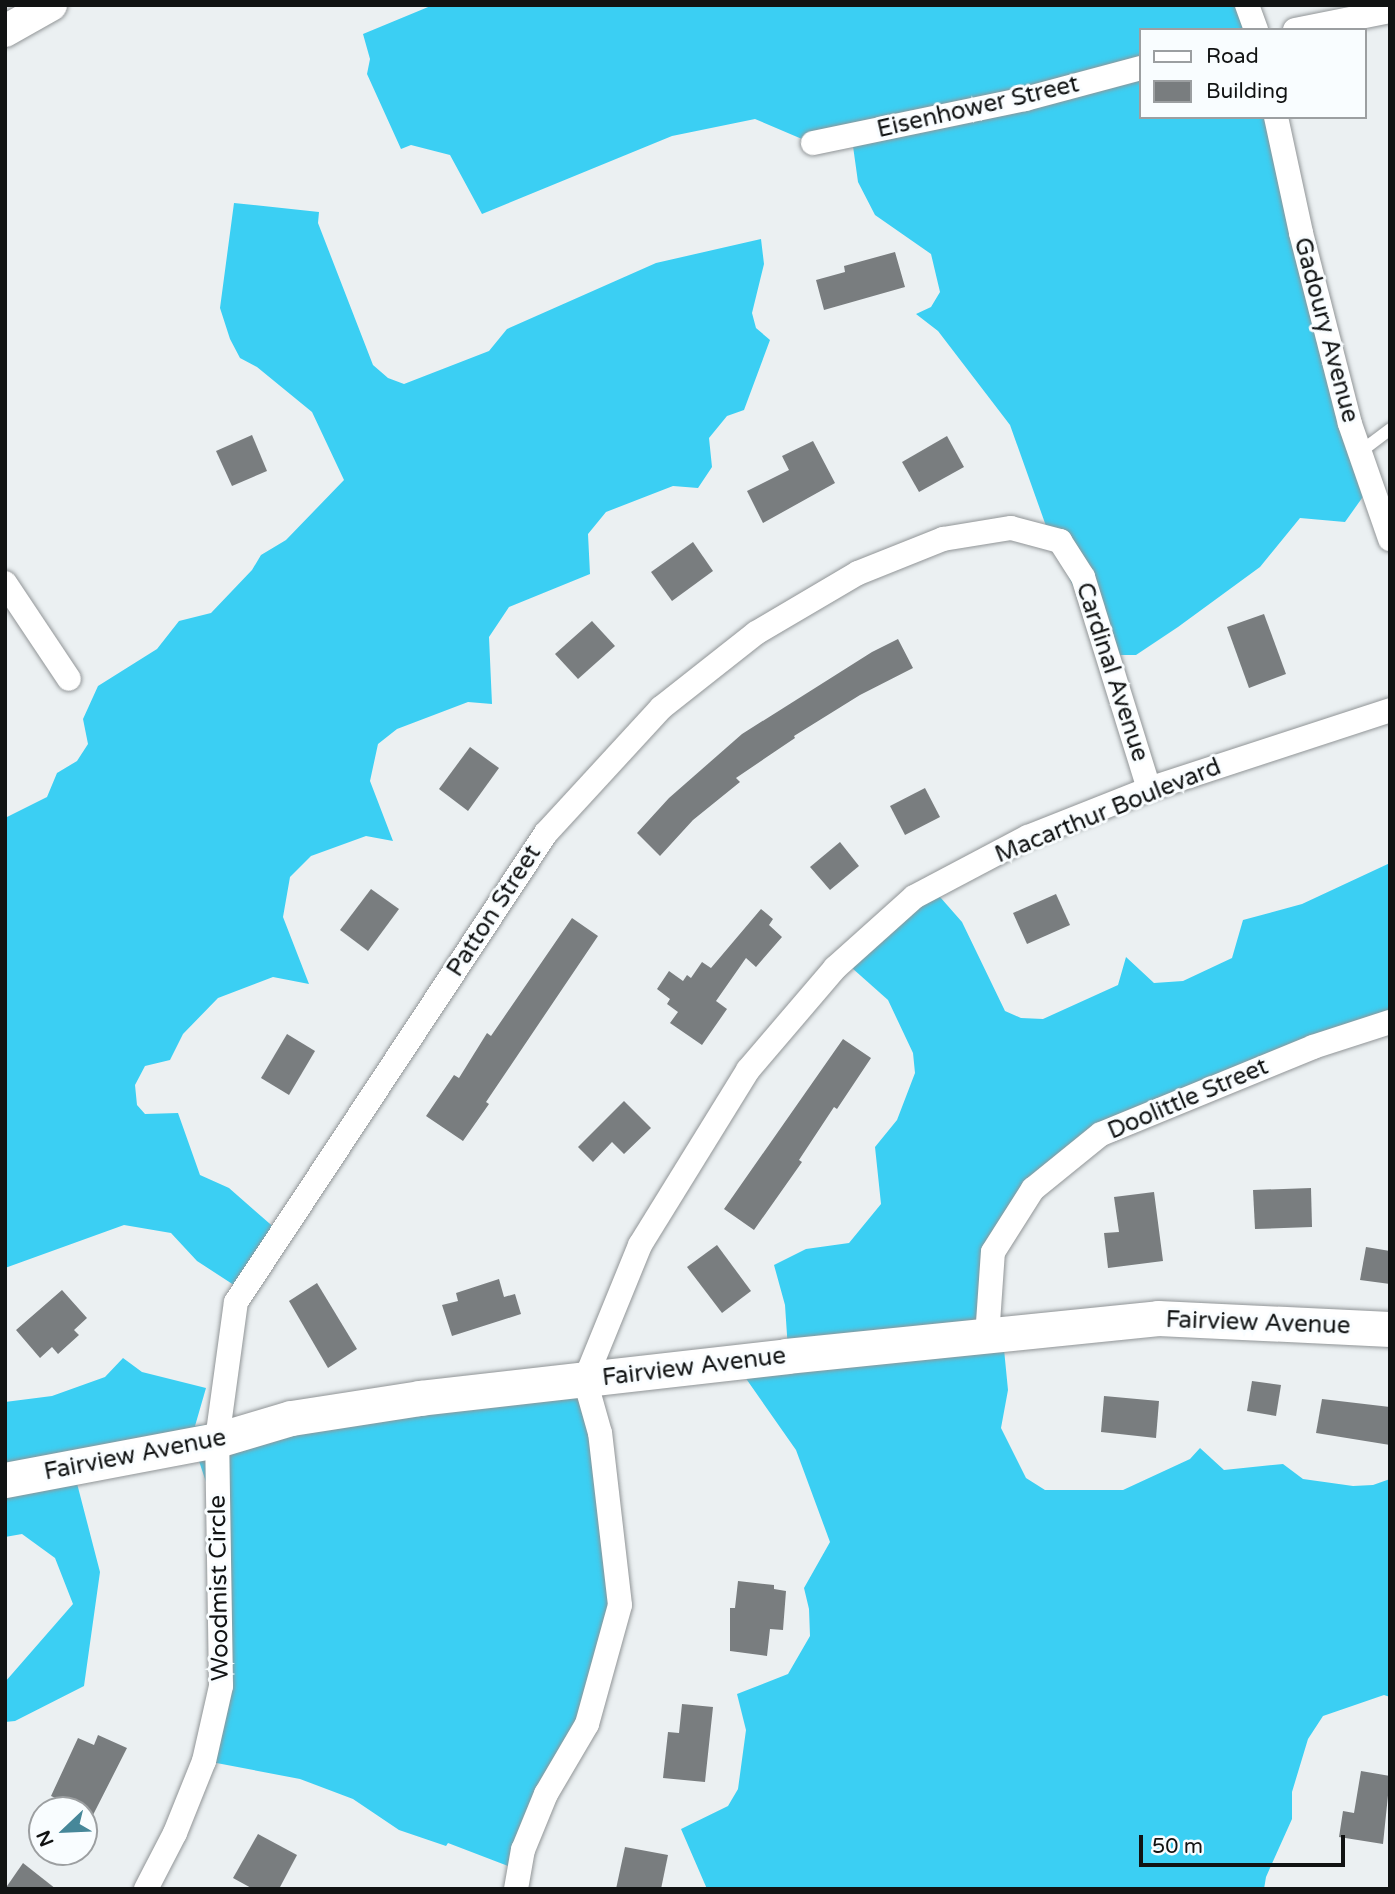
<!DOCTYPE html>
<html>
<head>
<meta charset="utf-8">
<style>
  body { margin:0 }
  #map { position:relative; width:1395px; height:1894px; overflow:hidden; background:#ebf0f2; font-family:"Varela Round",sans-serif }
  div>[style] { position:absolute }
  .forest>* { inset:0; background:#3bcff3 }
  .building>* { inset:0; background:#797d7f }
  .roads { filter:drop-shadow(0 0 2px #919597) drop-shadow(0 0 2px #919597) }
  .service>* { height:12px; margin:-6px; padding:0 6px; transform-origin:6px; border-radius:6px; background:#fff }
  .minor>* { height:24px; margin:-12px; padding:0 12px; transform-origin:12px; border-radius:12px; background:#fff }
  .tertiary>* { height:32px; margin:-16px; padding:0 16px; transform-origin:16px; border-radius:16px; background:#fff }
  .secondary>* { height:35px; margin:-17.5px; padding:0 17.5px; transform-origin:17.5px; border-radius:17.5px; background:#fff }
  span { translate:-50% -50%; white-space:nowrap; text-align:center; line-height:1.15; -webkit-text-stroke:6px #f9fdff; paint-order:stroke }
  .street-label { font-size:24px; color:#111313 }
  .frame { position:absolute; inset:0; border:7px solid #111313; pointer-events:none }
  .legend { position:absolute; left:1139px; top:28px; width:228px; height:91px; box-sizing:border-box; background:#f9fdff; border:2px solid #9c9fa1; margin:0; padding:9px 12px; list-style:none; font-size:21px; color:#111313 }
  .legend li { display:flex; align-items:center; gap:14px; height:35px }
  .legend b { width:35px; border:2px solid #9c9fa1 }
  .north { position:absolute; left:28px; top:1796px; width:70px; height:70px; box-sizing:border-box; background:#f9fdff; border:2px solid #9c9fa1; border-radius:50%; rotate:247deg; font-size:19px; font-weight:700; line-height:28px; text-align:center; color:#111313 }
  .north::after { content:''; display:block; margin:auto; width:24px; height:32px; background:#468799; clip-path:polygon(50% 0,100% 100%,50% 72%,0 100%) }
  .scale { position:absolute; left:1139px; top:1835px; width:206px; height:32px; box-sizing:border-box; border:4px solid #111313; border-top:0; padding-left:9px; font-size:21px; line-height:24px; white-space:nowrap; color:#111313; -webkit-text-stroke:5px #f9fdff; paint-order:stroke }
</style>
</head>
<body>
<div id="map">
  <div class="forest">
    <i style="clip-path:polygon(433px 5px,1246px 5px,1253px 30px,1141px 30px,1141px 117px,1273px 117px,1372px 484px,1345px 522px,1300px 518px,1260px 567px,1178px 627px,1136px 655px,1106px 655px,1051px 540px,1010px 425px,938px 331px,916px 314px,931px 307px,940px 292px,931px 254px,875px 215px,858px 182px,852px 139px,809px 142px,755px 119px,672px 136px,482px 214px,450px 155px,411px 145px,401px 149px,367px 74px,370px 59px,363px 34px)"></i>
    <i style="clip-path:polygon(234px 203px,319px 212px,318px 223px,373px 365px,388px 378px,404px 384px,489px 351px,507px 329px,656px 263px,761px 239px,764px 264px,752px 313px,756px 328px,770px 340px,744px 410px,727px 416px,709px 438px,712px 467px,698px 488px,673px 486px,606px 512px,588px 534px,590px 574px,509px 607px,489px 637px,492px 704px,468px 702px,397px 729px,378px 744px,370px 781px,393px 841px,366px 836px,311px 856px,290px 877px,283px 917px,309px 984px,273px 977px,218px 998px,183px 1034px,170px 1060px,145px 1066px,135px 1085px,137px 1105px,145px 1114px,178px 1113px,200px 1175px,229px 1188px,277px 1230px,240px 1289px,197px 1261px,171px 1233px,124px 1225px,5px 1268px,5px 818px,47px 797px,57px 773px,77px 761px,88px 744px,83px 719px,98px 686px,157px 649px,179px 621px,211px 613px,252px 570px,261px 555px,286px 540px,344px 480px,312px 412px,257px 367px,240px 358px,230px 339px,220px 308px)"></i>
    <i style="clip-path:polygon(1390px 863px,1390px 1020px,1119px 1124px,1027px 1190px,990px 1261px,1003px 1339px,1008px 1390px,1001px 1428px,1026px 1478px,1045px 1490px,1123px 1490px,1190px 1459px,1200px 1448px,1224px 1470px,1283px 1464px,1303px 1479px,1353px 1486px,1373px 1485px,1390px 1479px,1390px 1697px,1384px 1695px,1323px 1716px,1308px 1739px,1292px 1792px,1292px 1819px,1266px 1877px,1264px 1889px,707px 1889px,681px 1829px,728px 1806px,738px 1789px,746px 1730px,737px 1694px,788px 1674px,810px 1636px,809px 1609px,804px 1588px,830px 1542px,796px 1450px,740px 1370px,788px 1350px,785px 1305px,774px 1265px,806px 1249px,849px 1243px,881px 1204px,875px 1147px,897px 1120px,915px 1073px,913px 1053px,888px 1000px,843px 960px,933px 889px,962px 922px,1005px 1011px,1021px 1018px,1043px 1019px,1118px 985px,1126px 957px,1154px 983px,1183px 981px,1232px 958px,1243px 920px,1302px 904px)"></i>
    <i style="clip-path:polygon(123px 1358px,142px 1372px,206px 1388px,195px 1426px,578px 1381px,607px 1531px,610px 1602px,587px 1697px,516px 1869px,448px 1843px,446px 1846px,399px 1830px,353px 1799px,300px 1779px,206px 1761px,217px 1707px,210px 1494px,192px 1440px,73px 1468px,100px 1572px,84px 1686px,15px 1721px,5px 1722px,5px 1682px,73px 1604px,55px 1558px,22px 1534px,5px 1537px,5px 1402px,52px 1396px,105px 1377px)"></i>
  </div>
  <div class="building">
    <i style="clip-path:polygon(895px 252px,905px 287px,824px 310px,816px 280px,845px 272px,844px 266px)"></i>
    <i style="clip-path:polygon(252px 435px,267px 471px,232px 486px,216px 451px)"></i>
    <i style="clip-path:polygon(947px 436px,964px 467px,919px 492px,902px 462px)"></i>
    <i style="clip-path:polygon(813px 441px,835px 483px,763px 523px,747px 491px,789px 470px,782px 456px)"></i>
    <i style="clip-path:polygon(693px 542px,713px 571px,672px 601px,651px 572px)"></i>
    <i style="clip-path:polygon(1264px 614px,1286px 674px,1249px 688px,1227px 627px)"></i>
    <i style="clip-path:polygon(592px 621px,615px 646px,578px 679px,555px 654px)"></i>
    <i style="clip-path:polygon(898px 639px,913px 668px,860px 695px,794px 736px,795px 738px,736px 778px,740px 782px,693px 820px,660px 856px,637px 833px,669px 798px,742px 734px,872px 652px)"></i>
    <i style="clip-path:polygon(470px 747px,499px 768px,468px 811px,439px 789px)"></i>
    <i style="clip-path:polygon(925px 788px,940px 817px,905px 835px,890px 806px)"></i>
    <i style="clip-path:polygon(840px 842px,859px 866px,830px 890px,810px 867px)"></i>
    <i style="clip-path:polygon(371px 889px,399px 909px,368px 951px,340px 930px)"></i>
    <i style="clip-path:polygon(1056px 894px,1070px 925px,1027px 944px,1013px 913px)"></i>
    <i style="clip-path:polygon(761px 909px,773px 919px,769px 925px,782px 937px,756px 967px,746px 958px,716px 1001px,727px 1009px,702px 1045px,670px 1023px,678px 1012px,667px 1004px,670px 999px,657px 989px,669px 971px,683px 981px,687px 975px,691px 978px,702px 962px,711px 968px)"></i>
    <i style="clip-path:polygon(572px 918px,598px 936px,486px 1102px,489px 1104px,463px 1141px,426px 1116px,454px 1075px,459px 1078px,487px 1033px,491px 1036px)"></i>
    <i style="clip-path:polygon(287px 1034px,315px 1051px,289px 1095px,261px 1078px)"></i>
    <i style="clip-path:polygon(843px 1039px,871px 1058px,837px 1109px,834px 1107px,799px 1160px,802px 1162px,754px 1230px,724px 1209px)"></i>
    <i style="clip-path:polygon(624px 1101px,651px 1128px,624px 1154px,612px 1142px,593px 1162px,578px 1147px)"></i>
    <i style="clip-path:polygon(1311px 1188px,1312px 1227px,1255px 1229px,1253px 1190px)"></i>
    <i style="clip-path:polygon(1154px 1192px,1163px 1261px,1108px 1268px,1104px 1233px,1119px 1232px,1114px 1197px)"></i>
    <i style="clip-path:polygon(717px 1245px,751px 1291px,722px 1313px,687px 1267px)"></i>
    <i style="clip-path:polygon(1366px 1247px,1390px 1251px,1390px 1284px,1360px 1280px)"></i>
    <i style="clip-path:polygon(499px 1279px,504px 1297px,515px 1294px,521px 1314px,452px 1336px,442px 1305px,458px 1301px,456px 1293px)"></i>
    <i style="clip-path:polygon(317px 1283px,357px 1349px,328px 1368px,289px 1301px)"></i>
    <i style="clip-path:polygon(62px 1290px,87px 1318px,74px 1330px,79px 1335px,58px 1354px,52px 1347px,40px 1358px,16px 1330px)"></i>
    <i style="clip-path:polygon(1252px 1381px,1281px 1385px,1276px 1416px,1247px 1411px)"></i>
    <i style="clip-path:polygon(1104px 1396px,1159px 1401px,1156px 1438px,1101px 1432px)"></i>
    <i style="clip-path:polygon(1322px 1399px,1390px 1407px,1390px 1445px,1316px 1433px)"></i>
    <i style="clip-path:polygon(738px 1581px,774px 1585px,774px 1589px,786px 1591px,783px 1630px,770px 1629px,767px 1656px,730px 1651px,730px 1608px,735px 1608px)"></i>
    <i style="clip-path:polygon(682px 1704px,713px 1707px,705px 1782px,663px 1778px,668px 1732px,679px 1733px)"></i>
    <i style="clip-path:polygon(98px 1735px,127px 1748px,93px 1815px,51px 1796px,78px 1738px,94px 1745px)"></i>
    <i style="clip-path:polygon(1361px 1771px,1390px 1776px,1383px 1844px,1339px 1837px,1343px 1811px,1354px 1813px)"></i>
    <i style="clip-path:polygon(258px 1834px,297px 1855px,279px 1889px,253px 1889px,233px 1878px)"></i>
    <i style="clip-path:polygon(625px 1847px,668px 1855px,661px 1889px,616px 1889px)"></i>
    <i style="clip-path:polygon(23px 1863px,56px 1889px,5px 1889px)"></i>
  </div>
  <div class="roads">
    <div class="service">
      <i style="left:1360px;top:452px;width:38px;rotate:-37deg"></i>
    </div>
    <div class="minor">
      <i style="left:1247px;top:5px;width:27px;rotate:70deg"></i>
      <i style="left:1295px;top:30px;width:97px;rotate:-11.3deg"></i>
      <i style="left:1276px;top:117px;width:119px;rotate:77.8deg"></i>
      <i style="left:1301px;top:233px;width:197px;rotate:75.6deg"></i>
      <i style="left:1350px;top:424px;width:122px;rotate:70.8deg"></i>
      <i style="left:813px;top:143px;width:217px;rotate:-11.7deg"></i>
      <i style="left:1025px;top:99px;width:120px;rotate:-15deg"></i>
      <i style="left:5px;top:583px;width:115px;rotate:56.3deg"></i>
      <i style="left:987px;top:1337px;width:85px;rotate:-86deg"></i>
      <i style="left:993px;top:1252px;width:75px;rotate:-57.6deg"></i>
      <i style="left:1033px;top:1189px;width:87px;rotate:-39deg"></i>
      <i style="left:1101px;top:1134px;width:229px;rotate:-22.3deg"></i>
      <i style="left:1313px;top:1047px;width:81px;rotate:-18deg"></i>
      <i style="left:146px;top:1889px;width:63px;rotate:-62.6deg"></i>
      <i style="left:175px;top:1833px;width:78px;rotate:-68.1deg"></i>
      <i style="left:204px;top:1761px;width:77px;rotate:-77.2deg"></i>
      <i style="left:221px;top:1686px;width:246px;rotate:-90.9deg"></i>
      <i style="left:217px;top:1440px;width:139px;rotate:-82.2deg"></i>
      <i style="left:236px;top:1302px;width:562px;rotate:-56.54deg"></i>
      <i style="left:546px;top:833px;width:170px;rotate:-47.4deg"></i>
      <i style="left:661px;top:708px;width:121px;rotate:-38.3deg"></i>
      <i style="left:756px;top:633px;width:118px;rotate:-30.5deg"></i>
      <i style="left:858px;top:573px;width:92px;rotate:-21.8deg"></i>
      <i style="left:943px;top:539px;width:69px;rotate:-9.2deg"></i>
      <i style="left:1011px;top:528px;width:51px;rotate:14.9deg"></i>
      <i style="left:1060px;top:541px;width:43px;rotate:57.4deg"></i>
      <i style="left:1083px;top:577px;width:222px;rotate:72.7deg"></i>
      <i style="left:516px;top:1889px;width:40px;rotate:-80deg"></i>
      <i style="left:523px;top:1850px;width:61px;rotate:-67.7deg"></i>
      <i style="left:546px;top:1794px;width:81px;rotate:-59.6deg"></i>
      <i style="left:587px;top:1724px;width:123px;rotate:-74.5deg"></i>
      <i style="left:620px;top:1605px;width:173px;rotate:-96.6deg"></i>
      <i style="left:600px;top:1433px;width:55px;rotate:-105.8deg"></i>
      <i style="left:585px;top:1380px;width:146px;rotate:-67.8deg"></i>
      <i style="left:640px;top:1245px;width:206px;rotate:-58.3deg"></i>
      <i style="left:748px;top:1070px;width:134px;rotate:-49.5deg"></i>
      <i style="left:835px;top:968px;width:106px;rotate:-41.9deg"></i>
      <i style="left:914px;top:897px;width:129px;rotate:-27.8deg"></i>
      <i style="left:1028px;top:837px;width:130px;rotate:-21.6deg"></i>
      <i style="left:1149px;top:789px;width:254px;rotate:-18.1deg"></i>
    </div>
    <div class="tertiary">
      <i style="left:5px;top:31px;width:53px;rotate:-29.5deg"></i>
    </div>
    <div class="secondary">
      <i style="left:5px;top:1480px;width:216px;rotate:-10.7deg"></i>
      <i style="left:217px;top:1440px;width:77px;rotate:-16.6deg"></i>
      <i style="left:291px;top:1418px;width:131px;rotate:-8.8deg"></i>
      <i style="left:420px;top:1398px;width:368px;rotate:-6.5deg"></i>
      <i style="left:786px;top:1356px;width:374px;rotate:-5.8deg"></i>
      <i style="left:1158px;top:1318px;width:232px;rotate:2.7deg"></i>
    </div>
  </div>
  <div class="street-label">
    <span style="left:978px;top:107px;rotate:-13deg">Eisenhower Street</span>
    <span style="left:1326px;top:330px;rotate:75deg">Gadoury Avenue</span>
    <span style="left:1112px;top:672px;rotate:72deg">Cardinal Avenue</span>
    <span style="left:1108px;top:811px;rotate:-22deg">Macarthur Boulevard</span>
    <span style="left:494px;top:911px;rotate:-57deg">Patton Street</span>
    <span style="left:1188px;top:1099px;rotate:-23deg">Doolittle Street</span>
    <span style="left:1258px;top:1323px;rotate:2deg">Fairview Avenue</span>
    <span style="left:694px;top:1367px;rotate:-7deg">Fairview Avenue</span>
    <span style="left:135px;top:1455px;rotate:-11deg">Fairview Avenue</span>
    <span style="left:219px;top:1588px;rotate:-91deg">Woodmist Circle</span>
  </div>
  <div class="frame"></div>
  <ul class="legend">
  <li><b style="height:9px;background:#fff"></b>Road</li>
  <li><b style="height:19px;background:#797d7f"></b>Building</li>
  </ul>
  <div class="north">N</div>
  <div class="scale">50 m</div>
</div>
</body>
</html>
